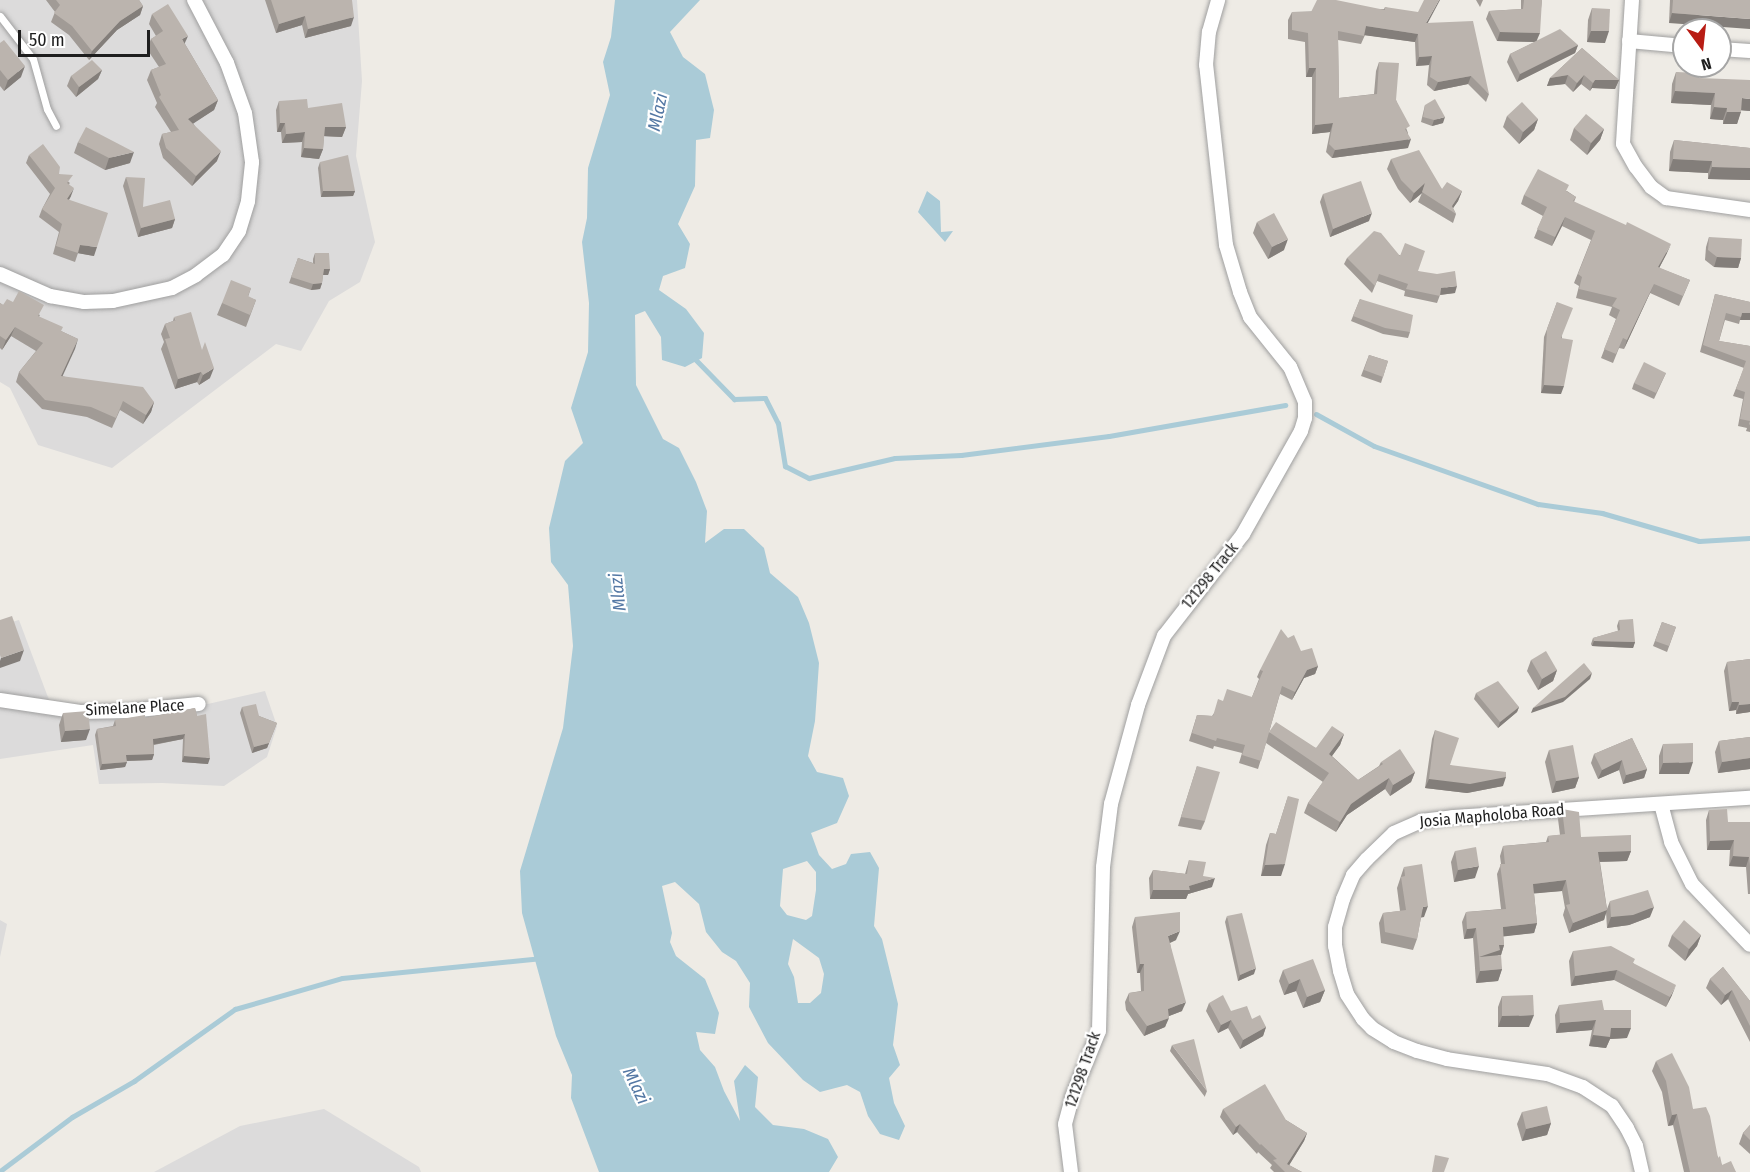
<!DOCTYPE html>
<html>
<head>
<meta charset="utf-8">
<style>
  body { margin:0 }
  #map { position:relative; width:1750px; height:1172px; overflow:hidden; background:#eeebe5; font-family:"Fira Sans Condensed",sans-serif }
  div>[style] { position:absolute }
  .residential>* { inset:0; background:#dcdbdb }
  .water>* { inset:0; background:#aacbd7 }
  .stream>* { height:5px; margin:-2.5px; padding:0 2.5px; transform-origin:2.5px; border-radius:2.5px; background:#aacbd7 }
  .roads { filter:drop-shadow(0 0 2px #9f9f9f) drop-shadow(0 0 2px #9f9f9f) }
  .service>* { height:7px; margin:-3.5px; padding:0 3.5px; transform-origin:3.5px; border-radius:3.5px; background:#fff }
  .minor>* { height:14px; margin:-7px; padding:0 7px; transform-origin:7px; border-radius:7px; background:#fff }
  .wall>* { inset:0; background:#a19b96 }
  .shaded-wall>* { inset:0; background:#837e7a }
  .building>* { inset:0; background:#bbb4ae }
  span { translate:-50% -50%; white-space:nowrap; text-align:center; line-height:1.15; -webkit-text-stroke:4.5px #fff; paint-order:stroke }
  .street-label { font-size:16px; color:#1e1e1e }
  .water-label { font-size:18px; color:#5478a4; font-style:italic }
  .north { position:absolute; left:1672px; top:18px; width:60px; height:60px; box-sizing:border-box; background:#fff; border:2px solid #a5a5a5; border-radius:50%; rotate:165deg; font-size:16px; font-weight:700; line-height:24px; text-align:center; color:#1e1e1e }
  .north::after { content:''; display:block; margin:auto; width:21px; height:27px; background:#b81c14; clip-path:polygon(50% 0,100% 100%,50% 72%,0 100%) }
  .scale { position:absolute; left:18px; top:30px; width:132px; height:27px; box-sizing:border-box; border:3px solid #1e1e1e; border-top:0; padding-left:8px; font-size:18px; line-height:21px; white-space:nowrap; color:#1e1e1e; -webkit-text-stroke:4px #fff; paint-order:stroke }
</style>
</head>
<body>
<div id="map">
  <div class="residential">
    <i style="clip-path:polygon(0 0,357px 0,362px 81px,356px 156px,375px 242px,360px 282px,329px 301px,301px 351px,276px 344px,112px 468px,38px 445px,10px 388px,0 382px)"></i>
    <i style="clip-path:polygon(19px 620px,52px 708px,199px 706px,265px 691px,277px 726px,267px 757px,224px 786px,162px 783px,99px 784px,93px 745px,0 759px,0 625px)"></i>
    <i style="clip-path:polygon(0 920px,7px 924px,0 957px)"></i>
    <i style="clip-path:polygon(324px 1109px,419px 1167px,421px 1172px,154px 1172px,240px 1126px)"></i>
  </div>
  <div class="water">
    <i style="clip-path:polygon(evenodd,615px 0,700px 0,670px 32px,683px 57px,705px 74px,714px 110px,710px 138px,696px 140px,695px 186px,678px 224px,690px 244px,685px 268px,663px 276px,659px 290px,686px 309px,704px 333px,702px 358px,685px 367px,662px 360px,661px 337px,645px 311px,635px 315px,636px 385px,663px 439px,679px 448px,696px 482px,707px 511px,705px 543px,724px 529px,744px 529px,764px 548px,770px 573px,798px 597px,809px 623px,819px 663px,815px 721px,808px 756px,817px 772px,843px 778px,849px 796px,837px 823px,811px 833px,819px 855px,832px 869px,846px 864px,851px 854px,870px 852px,879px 868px,874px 926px,882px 939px,898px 1004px,893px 1045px,900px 1065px,889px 1078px,894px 1103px,905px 1126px,899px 1140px,880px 1134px,868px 1116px,860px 1092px,847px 1085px,820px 1092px,803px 1080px,768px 1043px,749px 1007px,750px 983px,736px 961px,722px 952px,706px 932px,699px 904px,675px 882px,662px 886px,672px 933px,670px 942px,676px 956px,705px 979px,719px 1013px,715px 1034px,696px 1032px,700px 1050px,715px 1067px,724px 1091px,740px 1121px,734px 1081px,745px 1065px,758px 1077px,755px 1107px,773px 1125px,804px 1129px,828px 1139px,838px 1157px,829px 1172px,599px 1172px,571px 1098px,572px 1075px,556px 1036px,522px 913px,520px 871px,563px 728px,573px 646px,568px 585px,551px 562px,549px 528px,565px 461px,583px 443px,571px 408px,588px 352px,589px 303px,582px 242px,587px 218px,588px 168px,610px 95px,603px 62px,611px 37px,615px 0,807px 861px,816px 872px,816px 890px,812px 916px,806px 920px,787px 915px,780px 906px,783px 869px,807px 861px,615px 0,793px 939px,819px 958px,824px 974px,821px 993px,810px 1003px,798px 1003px,794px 977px,788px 964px,793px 939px)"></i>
    <i style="clip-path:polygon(927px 191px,940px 201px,941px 232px,953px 231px,945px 242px,918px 212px)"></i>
  </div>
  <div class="stream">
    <i style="left:693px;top:357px;width:59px;rotate:45.7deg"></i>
    <i style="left:734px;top:399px;width:31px;rotate:-2deg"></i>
    <i style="left:765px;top:398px;width:28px;rotate:63deg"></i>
    <i style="left:778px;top:423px;width:44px;rotate:80.8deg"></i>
    <i style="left:785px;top:466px;width:27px;rotate:27deg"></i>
    <i style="left:809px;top:478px;width:88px;rotate:-13.1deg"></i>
    <i style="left:895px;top:458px;width:66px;rotate:-2.6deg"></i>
    <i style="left:961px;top:455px;width:149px;rotate:-7.3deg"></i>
    <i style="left:1109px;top:436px;width:179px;rotate:-10deg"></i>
    <i style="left:1316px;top:414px;width:66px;rotate:28.9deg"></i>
    <i style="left:1374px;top:446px;width:174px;rotate:19.5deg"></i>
    <i style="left:1538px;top:504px;width:65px;rotate:8deg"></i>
    <i style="left:1602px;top:513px;width:101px;rotate:16.1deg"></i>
    <i style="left:1699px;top:541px;width:51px;rotate:-3.4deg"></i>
    <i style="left:0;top:1171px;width:90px;rotate:-36.9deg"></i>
    <i style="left:72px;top:1117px;width:72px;rotate:-30.1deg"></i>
    <i style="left:134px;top:1081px;width:124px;rotate:-35.5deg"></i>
    <i style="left:235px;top:1009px;width:111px;rotate:-16.2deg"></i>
    <i style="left:342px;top:978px;width:201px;rotate:-5.7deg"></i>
  </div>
  <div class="roads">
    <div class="service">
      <i style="left:0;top:16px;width:54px;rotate:52.5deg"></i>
      <i style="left:33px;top:59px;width:52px;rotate:74.4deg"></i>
      <i style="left:47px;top:109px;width:19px;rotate:62deg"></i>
    </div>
    <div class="minor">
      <i style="left:1632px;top:0;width:144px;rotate:93.6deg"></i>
      <i style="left:1623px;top:144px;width:26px;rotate:61deg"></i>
      <i style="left:1636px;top:167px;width:25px;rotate:53deg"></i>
      <i style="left:1651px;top:187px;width:19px;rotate:36deg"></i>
      <i style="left:1666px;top:198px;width:85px;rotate:8.1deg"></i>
      <i style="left:1629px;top:41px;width:55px;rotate:5.2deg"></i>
      <i style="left:1720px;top:49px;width:30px;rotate:4deg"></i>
      <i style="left:0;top:274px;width:55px;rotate:23.7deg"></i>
      <i style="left:50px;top:296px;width:35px;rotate:10deg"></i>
      <i style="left:84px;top:302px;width:29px;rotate:-2deg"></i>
      <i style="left:113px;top:301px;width:60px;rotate:-12.4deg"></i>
      <i style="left:172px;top:288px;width:27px;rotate:-28deg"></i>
      <i style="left:196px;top:275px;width:34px;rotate:-37deg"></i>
      <i style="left:223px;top:255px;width:29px;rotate:-56deg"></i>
      <i style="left:239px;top:231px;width:31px;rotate:-73deg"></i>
      <i style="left:248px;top:201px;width:39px;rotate:-84deg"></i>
      <i style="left:252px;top:162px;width:49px;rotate:-98.1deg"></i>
      <i style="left:245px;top:113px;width:53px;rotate:-109.8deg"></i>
      <i style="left:227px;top:63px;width:71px;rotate:-117.6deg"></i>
      <i style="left:0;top:700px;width:81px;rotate:8.5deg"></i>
      <i style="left:80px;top:712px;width:48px;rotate:-1.2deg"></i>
      <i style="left:128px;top:711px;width:71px;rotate:-5.6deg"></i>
      <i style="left:1661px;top:804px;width:39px;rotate:75deg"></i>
      <i style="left:1671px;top:842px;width:47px;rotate:63.4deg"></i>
      <i style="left:1692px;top:884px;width:84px;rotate:46.4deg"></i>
      <i style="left:1071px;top:1172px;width:48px;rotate:-97.1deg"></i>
      <i style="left:1065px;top:1124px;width:28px;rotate:-75deg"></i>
      <i style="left:1072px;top:1097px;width:71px;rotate:-67.8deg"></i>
      <i style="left:1099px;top:1031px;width:164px;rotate:-88.6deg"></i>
      <i style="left:1103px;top:867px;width:64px;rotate:-82.8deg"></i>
      <i style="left:1111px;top:804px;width:103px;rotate:-74.7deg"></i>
      <i style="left:1138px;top:705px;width:74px;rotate:-69.4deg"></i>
      <i style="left:1164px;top:636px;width:129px;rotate:-52.2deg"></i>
      <i style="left:1243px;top:534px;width:118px;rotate:-60.6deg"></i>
      <i style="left:1301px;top:431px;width:14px;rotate:-73deg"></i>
      <i style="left:1305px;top:418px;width:16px;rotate:-90deg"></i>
      <i style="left:1305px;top:402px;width:38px;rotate:-113deg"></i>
      <i style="left:1290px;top:367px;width:64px;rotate:-128.7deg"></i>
      <i style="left:1250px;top:317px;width:27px;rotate:-112deg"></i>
      <i style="left:1240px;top:292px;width:49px;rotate:-106.6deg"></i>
      <i style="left:1226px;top:245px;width:181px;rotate:-96.3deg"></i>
      <i style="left:1206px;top:65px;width:33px;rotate:-85deg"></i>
      <i style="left:1209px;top:32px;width:33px;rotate:-74deg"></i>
      <i style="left:1642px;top:1172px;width:27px;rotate:-103deg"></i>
      <i style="left:1636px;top:1146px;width:20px;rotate:-117deg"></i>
      <i style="left:1627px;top:1128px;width:27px;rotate:-124deg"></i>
      <i style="left:1612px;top:1106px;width:35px;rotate:-147deg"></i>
      <i style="left:1583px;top:1087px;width:38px;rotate:-160deg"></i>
      <i style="left:1547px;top:1074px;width:101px;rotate:-171.5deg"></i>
      <i style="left:1447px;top:1059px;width:31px;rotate:-165deg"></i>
      <i style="left:1417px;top:1051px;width:25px;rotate:-159deg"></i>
      <i style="left:1394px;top:1042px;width:26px;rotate:-148deg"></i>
      <i style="left:1372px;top:1028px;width:13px;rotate:-135deg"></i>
      <i style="left:1363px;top:1019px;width:30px;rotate:-123deg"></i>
      <i style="left:1347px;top:994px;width:24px;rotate:-107deg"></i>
      <i style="left:1340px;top:971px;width:25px;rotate:-101deg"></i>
      <i style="left:1335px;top:946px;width:19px;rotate:-90deg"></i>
      <i style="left:1335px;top:927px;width:29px;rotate:-74deg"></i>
      <i style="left:1343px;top:899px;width:26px;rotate:-67deg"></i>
      <i style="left:1353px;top:875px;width:21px;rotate:-49deg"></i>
      <i style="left:1367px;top:859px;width:37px;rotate:-44deg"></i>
      <i style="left:1394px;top:833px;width:30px;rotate:-24deg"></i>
      <i style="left:1421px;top:821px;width:32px;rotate:-7deg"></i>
      <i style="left:1453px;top:817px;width:298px;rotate:-3.7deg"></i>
    </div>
  </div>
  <div class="wall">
    <i style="clip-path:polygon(46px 0,139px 0,143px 6px,140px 15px,117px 30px,89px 60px,69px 35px,51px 22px,55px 12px)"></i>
    <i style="clip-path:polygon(265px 0,352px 0,351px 26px,305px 38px,302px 25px,276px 33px)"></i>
    <i style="clip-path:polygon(1476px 0,1483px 0,1480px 7px)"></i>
    <i style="clip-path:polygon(1521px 0,1542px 0,1537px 41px,1578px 45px,1575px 53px,1517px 82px,1507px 62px,1510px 54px,1535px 42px,1497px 41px,1486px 19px,1489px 11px,1521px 9px)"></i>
    <i style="clip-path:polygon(1670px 0,1744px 0,1669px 23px)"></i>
    <i style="clip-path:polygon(1385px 7px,1428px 23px,1489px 94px,1486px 102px,1468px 84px,1434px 91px,1427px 85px,1429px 65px,1416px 66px,1415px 42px,1365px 35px,1361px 44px,1338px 40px,1339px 98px,1374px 94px,1376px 71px,1379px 62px,1396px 100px,1408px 133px,1408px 148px,1332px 158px,1326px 152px,1330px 132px,1312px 134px,1312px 77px,1306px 77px,1305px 42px,1288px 39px,1288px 20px,1292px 12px,1384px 9px)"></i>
    <i style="clip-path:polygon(1592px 8px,1605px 43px,1587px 42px,1588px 20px)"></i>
    <i style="clip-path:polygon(152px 14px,185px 44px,218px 100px,214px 110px,193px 123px,217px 161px,192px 186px,163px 158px,159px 144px,162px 134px,171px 132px,155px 107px,157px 103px,147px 80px,151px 70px,159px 67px,147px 49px,151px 39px,156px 36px,149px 24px)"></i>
    <i style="clip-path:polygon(0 43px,21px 77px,4px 91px,0 86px)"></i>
    <i style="clip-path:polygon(1582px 48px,1619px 80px,1615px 89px,1592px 88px,1590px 91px,1581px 84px,1573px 92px,1565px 84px,1547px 86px,1550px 78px)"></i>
    <i style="clip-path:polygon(102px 70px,98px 79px,76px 97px,67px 86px,71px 76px)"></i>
    <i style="clip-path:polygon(1676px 72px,1699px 78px,1750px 111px,1741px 110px,1737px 124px,1723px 124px,1723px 120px,1710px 119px,1711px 105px,1671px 103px,1672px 84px)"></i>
    <i style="clip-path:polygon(279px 101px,308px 108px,346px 127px,342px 137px,324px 136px,323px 149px,319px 159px,301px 157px,302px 142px,282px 143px,281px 132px,277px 132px,276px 110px)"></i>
    <i style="clip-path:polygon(1425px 105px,1443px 123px,1432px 126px,1421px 122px)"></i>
    <i style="clip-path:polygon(1507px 116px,1538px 119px,1534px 130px,1519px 144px,1503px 127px)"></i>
    <i style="clip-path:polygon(1574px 128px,1604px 129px,1600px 140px,1587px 155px,1570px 140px)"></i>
    <i style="clip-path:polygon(1674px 140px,1750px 148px,1750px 180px,1708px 179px,1708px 173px,1669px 171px,1670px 152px)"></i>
    <i style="clip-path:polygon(78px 142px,130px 163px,105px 170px,74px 153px)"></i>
    <i style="clip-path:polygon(29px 155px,59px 174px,70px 183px,69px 184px,71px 196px,69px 200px,94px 256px,78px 253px,75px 262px,53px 254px,59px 232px,39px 217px,42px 209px,50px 194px,26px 163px)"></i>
    <i style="clip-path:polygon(1391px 159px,1442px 189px,1462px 191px,1458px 201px,1453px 208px,1456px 214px,1453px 223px,1418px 202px,1422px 193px,1410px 203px,1398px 189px,1387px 169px)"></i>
    <i style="clip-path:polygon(320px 162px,355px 191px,353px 196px,321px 197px,318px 168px)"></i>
    <i style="clip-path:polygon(126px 177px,143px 207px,175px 219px,172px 228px,138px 237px,123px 186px)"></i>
    <i style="clip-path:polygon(1567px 191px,1576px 197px,1574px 202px,1667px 253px,1659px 268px,1690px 280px,1679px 306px,1650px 293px,1624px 349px,1619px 348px,1613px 363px,1601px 358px,1616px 319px,1609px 315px,1612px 307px,1576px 298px,1579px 286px,1574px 283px,1591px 240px,1562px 226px,1552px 246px,1534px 238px,1543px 216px,1521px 204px,1524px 195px)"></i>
    <i style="clip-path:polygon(1323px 194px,1369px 221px,1330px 237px,1320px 202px)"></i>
    <i style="clip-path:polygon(1257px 222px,1284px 250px,1268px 259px,1253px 233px)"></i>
    <i style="clip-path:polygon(1709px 237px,1741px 258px,1738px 268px,1714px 267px,1705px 260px,1706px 247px)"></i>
    <i style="clip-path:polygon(315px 253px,330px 269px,328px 275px,323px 275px,322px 283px,320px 289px,311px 290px,289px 283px,298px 258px,313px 263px,313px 259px)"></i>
    <i style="clip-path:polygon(1400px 255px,1418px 271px,1455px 293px,1440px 295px,1437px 303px,1404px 296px,1405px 291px,1377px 281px,1372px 293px,1344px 264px,1347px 258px)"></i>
    <i style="clip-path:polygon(251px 288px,248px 297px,256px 300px,246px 327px,217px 315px,222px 303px)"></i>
    <i style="clip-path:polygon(1715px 294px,1750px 302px,1750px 320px,1740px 320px,1739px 324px,1725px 320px,1719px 341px,1750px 346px,1750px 432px,1746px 431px,1747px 428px,1738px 426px,1743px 399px,1733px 396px,1744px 368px,1700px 352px)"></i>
    <i style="clip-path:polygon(1360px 299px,1410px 332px,1408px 338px,1383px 334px,1351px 321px)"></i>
    <i style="clip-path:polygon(13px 302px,40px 315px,39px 317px,61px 331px,78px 339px,62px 376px,154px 402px,151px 412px,143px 424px,120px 410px,112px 428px,87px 417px,42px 409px,16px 382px,19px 372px,36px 351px,11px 336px,2px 350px,0 348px,0 303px,3px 305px)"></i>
    <i style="clip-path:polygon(1557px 302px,1562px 338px,1561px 394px,1541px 393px,1544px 337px)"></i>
    <i style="clip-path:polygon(174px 317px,210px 378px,199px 385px,197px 382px,175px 389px,161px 349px,164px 342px,161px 334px,165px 324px,173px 321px)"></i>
    <i style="clip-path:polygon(1369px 355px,1388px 361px,1381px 383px,1361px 376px)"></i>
    <i style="clip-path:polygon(1666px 373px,1654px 399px,1632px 389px,1634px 383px)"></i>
    <i style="clip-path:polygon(1619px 620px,1635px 642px,1633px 648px,1592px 646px,1591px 644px,1593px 638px,1618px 631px,1617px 626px)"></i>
    <i style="clip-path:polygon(1662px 622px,1676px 627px,1667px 652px,1653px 646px)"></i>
    <i style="clip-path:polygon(1301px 651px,1318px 666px,1315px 674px,1304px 678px,1292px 700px,1280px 694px,1269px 732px,1316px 748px,1344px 734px,1340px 745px,1332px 756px,1358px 780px,1379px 766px,1381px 762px,1415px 772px,1411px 782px,1390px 796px,1385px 789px,1347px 815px,1336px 832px,1304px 813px,1308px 803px,1323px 782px,1266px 743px,1258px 769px,1239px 763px,1242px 753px,1214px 746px,1213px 749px,1189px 741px,1197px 715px,1212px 716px,1223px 701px,1252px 697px,1259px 679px,1257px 677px,1260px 670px)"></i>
    <i style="clip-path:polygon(1750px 659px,1750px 712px,1736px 714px,1736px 710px,1729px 711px,1724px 671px,1727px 662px)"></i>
    <i style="clip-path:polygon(1531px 660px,1557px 670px,1553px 681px,1538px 690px,1527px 671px)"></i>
    <i style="clip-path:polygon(1476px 693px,1519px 707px,1517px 712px,1498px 728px,1474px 699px)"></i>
    <i style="clip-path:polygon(242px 707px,259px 716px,277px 723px,267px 748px,252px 753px,240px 713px)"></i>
    <i style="clip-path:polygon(195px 708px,208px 764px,182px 762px,183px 739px,154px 745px,154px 754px,152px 760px,127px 761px,125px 767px,100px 770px,95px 735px,97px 729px,113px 726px,115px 720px,145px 718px)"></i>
    <i style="clip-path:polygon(63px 713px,86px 740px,61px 742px,59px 725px)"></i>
    <i style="clip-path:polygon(1435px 730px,1450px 765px,1503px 786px,1467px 793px,1425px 788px,1432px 739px)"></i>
    <i style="clip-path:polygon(1750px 737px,1750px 769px,1718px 773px,1715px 752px,1719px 741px)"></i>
    <i style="clip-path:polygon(1632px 738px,1647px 769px,1644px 778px,1623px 784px,1619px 770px,1598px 779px,1591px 763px,1594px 754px)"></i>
    <i style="clip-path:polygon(1663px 744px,1689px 774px,1659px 774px,1659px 756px)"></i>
    <i style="clip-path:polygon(1549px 750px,1579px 777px,1575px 788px,1552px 793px,1545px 762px)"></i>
    <i style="clip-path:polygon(1197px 766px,1205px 821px,1201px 830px,1178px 826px)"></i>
    <i style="clip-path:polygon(1288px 796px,1281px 876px,1261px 876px,1266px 845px,1270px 833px,1276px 834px)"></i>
    <i style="clip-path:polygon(1562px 809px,1581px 837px,1631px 851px,1627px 861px,1600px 862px,1607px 909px,1610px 901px,1650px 917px,1629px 925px,1607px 928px,1606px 912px,1604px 920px,1569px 933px,1563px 915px,1565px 908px,1562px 891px,1534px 893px,1537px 923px,1534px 933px,1503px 936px,1504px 945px,1501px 955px,1497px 956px,1502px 969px,1498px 981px,1476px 983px,1473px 938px,1464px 939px,1462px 922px,1466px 912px,1501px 909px,1497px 874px,1501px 864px,1500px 856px,1503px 846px,1546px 842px,1548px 836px,1560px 835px,1558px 819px)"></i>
    <i style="clip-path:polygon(1709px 810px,1728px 822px,1750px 822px,1750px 894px,1748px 894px,1746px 867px,1729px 866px,1730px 850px,1707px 850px,1706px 820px)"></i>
    <i style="clip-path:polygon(1455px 851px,1475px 878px,1454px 882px,1451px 862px)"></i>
    <i style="clip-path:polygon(1189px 860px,1212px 887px,1188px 894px,1186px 899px,1150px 899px,1149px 878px,1153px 870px,1185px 874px)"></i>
    <i style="clip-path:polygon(1404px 867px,1424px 917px,1421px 917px,1417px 939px,1413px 950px,1381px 943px,1379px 923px,1383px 913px,1400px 911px,1397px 888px)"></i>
    <i style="clip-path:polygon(1227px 916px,1254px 974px,1238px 981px,1225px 922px)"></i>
    <i style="clip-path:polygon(1135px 917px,1176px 940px,1170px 943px,1182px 1011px,1169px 1016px,1165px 1027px,1144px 1036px,1126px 1010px,1125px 1002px,1129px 993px,1141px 991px,1140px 973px,1137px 973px,1132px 927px)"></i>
    <i style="clip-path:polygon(1672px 935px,1701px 935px,1697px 946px,1685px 961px,1668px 946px)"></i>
    <i style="clip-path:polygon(1573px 951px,1633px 963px,1672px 995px,1666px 1007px,1614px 980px,1571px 986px,1569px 961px)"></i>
    <i style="clip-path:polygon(1723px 967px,1750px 1001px,1750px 1042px,1728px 999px,1721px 1005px,1706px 988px,1710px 979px)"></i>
    <i style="clip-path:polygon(1283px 970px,1325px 990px,1320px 1002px,1303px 1008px,1296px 991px,1284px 995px,1279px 981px)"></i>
    <i style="clip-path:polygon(1502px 996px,1529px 1027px,1498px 1027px,1498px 1007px)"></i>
    <i style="clip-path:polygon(1209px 1003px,1252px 1019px,1266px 1027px,1263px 1036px,1240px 1049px,1228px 1028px,1218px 1033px,1206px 1011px)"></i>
    <i style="clip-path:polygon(1559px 1005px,1604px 1010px,1627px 1038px,1610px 1039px,1606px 1048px,1589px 1046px,1592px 1030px,1556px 1033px,1555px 1015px)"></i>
    <i style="clip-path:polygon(1172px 1045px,1207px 1091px,1205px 1096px,1205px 1097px,1170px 1051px)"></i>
    <i style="clip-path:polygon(1656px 1061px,1693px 1109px,1722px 1165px,1736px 1172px,1684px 1172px,1673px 1125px,1668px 1126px,1662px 1092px,1652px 1071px)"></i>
    <i style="clip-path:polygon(1223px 1109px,1286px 1120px,1307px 1133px,1304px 1141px,1289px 1165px,1302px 1172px,1274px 1172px,1270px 1168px,1272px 1165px,1258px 1152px,1257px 1154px,1237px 1132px,1233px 1135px,1220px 1117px)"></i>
    <i style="clip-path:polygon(1522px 1112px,1551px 1123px,1547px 1135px,1522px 1141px,1517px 1124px)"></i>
    <i style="clip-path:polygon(1750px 1125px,1750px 1154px,1739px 1144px,1743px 1133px)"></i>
  </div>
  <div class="shaded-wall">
    <i style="clip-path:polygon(1439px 0,1440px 0,1423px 32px,1426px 23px)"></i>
    <i style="clip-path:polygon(143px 6px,140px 15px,117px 30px,89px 60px,92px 51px,120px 21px)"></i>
    <i style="clip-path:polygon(1672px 13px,1750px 19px,1750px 29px,1669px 23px)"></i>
    <i style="clip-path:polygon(305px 16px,302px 25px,276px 33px,279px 24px)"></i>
    <i style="clip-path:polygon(354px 17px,351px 26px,305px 38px,308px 29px)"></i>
    <i style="clip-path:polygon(1366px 26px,1418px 34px,1415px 42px,1363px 35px)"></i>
    <i style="clip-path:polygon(1591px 31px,1609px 31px,1605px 43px,1587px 42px)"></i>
    <i style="clip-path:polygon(1500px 32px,1540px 33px,1536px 42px,1497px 41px)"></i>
    <i style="clip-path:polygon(188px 36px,184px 45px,182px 39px)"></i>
    <i style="clip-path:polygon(1578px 45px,1575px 53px,1517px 82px,1520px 74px)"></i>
    <i style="clip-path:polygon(1432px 56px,1429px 65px,1416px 66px,1419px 57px)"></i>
    <i style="clip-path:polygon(25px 66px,21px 77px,4px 91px,8px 80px)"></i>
    <i style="clip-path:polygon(1309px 68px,1316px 68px,1312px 77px,1306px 77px)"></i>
    <i style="clip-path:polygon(102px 70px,98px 79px,76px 97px,79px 87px)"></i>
    <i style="clip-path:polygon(1568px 75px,1565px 84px,1547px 86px,1550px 78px)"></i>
    <i style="clip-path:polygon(1584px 75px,1581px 84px,1573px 92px,1577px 83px)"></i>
    <i style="clip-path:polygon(1471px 76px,1468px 84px,1434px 91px,1438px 82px)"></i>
    <i style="clip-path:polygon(1595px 80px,1619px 80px,1615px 89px,1592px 88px,1590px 91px,1593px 83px)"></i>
    <i style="clip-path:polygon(1675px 91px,1715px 93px,1711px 105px,1671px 103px)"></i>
    <i style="clip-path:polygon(1742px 98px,1750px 99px,1750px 111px,1737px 110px)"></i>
    <i style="clip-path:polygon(218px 100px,214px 110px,185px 129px,188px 119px)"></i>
    <i style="clip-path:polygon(1714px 107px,1727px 108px,1723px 120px,1710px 119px)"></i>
    <i style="clip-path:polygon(1727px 112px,1741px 112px,1737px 124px,1723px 124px)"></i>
    <i style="clip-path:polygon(1445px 117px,1443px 123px,1432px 126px,1434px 120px)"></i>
    <i style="clip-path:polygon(1538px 119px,1534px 130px,1519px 144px,1523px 132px)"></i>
    <i style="clip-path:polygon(280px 123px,285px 123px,281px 132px,277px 132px)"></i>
    <i style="clip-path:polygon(1333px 123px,1330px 132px,1312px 134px,1315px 125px)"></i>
    <i style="clip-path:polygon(325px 127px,346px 127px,342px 137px,321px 136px)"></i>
    <i style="clip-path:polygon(1604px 129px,1600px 140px,1587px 155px,1591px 143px)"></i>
    <i style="clip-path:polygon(305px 132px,302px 142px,282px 143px,286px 134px)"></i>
    <i style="clip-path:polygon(1411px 139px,1408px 148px,1332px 158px,1335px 150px)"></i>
    <i style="clip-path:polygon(304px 148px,323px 149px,319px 159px,301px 157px)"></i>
    <i style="clip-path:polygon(221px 151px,217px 161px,192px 186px,196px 176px)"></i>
    <i style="clip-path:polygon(134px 152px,130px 163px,105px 170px,109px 158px)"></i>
    <i style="clip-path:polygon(1673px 159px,1712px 161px,1708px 173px,1669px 171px)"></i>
    <i style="clip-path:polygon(1712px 167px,1750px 168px,1750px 180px,1708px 179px)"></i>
    <i style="clip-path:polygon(1425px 183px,1422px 193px,1410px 203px,1414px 193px)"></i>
    <i style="clip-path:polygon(74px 188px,71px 196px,64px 208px,67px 199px)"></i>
    <i style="clip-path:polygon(323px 191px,355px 191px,353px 196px,321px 197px)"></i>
    <i style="clip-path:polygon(1462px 191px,1458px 201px,1451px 211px,1452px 206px)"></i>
    <i style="clip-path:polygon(1372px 213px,1369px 221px,1330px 237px,1333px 229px)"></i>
    <i style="clip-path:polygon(1565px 217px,1562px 226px,1552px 246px,1555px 237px)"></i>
    <i style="clip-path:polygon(175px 219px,172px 228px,138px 237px,141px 228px)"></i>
    <i style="clip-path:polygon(1288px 239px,1284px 250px,1268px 259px,1272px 247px)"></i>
    <i style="clip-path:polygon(1671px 244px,1667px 253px,1655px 276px,1658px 267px)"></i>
    <i style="clip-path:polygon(80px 245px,97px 247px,94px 256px,77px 253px)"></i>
    <i style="clip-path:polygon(1717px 257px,1741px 258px,1738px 268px,1714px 267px)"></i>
    <i style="clip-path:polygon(324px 269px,330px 269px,328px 275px,322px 275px)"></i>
    <i style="clip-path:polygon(322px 283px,320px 289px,311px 290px,313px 284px)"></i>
    <i style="clip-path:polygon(1654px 284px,1650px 293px,1624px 349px,1627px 340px)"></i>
    <i style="clip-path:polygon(1457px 286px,1455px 293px,1439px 295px,1441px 288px)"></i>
    <i style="clip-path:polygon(1742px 313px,1750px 313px,1750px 320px,1740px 320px)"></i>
    <i style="clip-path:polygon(15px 327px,11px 336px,2px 350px,6px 340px)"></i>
    <i style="clip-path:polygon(78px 339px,75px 349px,58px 386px,61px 376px)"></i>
    <i style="clip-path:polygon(214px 368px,210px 378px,199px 385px,203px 375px)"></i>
    <i style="clip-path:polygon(201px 372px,197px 382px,175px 389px,178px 379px)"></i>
    <i style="clip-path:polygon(1544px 385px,1564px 386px,1561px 394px,1541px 393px)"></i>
    <i style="clip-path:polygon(154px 402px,151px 412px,143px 424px,146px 415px)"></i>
    <i style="clip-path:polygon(1594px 641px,1635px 642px,1633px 648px,1592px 646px)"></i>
    <i style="clip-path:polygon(24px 650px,20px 661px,0 668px,0 661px,1px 658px)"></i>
    <i style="clip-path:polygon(1318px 666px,1315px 674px,1304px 678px,1292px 700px,1295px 692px,1307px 670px)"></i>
    <i style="clip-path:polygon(1557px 670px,1553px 681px,1538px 690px,1542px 679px)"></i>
    <i style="clip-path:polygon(1592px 673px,1590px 679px,1563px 702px,1531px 713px,1533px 708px)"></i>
    <i style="clip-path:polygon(1732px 702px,1739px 702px,1736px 710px,1729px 711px)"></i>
    <i style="clip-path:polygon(1750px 704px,1750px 712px,1736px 714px,1739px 705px)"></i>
    <i style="clip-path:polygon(1519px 707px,1517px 712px,1498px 728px,1500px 722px)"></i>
    <i style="clip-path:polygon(90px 729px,86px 740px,61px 742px,65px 731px)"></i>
    <i style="clip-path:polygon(185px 734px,183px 739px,151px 745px,153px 739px)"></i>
    <i style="clip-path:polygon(1344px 734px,1340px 745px,1326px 764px,1329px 754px)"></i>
    <i style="clip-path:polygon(269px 743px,267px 748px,252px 753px,254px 747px)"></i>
    <i style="clip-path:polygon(154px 754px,152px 760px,124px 761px,126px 755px)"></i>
    <i style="clip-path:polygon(184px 756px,210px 758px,208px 764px,182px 762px)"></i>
    <i style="clip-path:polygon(1750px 758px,1750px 769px,1718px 773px,1722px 762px)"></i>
    <i style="clip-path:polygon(1622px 760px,1619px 770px,1598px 779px,1602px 770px)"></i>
    <i style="clip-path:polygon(127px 762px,125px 767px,100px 770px,102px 764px)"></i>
    <i style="clip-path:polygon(1693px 762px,1689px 774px,1659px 774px,1663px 763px)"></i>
    <i style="clip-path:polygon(1647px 769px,1644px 778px,1623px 784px,1626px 775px)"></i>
    <i style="clip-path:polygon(1415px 772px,1411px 782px,1390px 796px,1393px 785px)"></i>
    <i style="clip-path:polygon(1506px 777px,1503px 786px,1467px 793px,1425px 788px,1429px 779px)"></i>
    <i style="clip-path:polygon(1579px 777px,1575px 788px,1552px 793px,1556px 781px)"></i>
    <i style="clip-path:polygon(1389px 778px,1385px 789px,1347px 815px,1336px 832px,1340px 822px,1351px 804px)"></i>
    <i style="clip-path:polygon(1734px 840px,1730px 850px,1707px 850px,1710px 841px)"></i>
    <i style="clip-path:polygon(1631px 851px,1627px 861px,1594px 862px,1598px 852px)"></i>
    <i style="clip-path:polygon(1733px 856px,1749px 857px,1746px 867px,1729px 866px)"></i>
    <i style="clip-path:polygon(1285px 864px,1281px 876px,1261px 876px,1265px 865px)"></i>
    <i style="clip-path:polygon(1479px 866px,1475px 878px,1454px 882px,1458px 870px)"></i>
    <i style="clip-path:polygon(1215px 878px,1212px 887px,1188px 894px,1186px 899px,1150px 899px,1153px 890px,1189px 886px)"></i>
    <i style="clip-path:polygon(1566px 880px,1562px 891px,1529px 894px,1533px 884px)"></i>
    <i style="clip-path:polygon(1428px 906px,1424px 917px,1419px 918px,1423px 907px)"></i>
    <i style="clip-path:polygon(1654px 907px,1650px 917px,1629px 925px,1607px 928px,1611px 917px)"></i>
    <i style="clip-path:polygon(1607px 910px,1604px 920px,1569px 933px,1573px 923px)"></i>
    <i style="clip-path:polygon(1537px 923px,1534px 933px,1499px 937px,1503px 927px)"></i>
    <i style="clip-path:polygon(1476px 928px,1473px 938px,1464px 939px,1467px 929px)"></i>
    <i style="clip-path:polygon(1180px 931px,1176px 940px,1165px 945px,1168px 936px)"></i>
    <i style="clip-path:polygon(1701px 935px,1697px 946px,1685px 961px,1689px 949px)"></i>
    <i style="clip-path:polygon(1499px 945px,1504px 945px,1501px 955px,1498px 955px,1496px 960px,1479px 957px,1475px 967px,1479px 957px)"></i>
    <i style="clip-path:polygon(1140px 964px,1144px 964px,1140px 973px,1137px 973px)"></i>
    <i style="clip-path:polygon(1256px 968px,1254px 974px,1238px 981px,1240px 975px)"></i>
    <i style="clip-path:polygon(1502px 969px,1498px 981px,1476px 983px,1480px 971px)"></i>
    <i style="clip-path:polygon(1617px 970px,1614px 980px,1571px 986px,1575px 976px)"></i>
    <i style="clip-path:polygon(1300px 979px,1296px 991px,1284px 995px,1289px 984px)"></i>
    <i style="clip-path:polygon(1676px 985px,1672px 995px,1666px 1007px,1670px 997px)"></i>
    <i style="clip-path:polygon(1325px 990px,1320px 1002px,1303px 1008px,1307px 997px)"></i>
    <i style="clip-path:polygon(1732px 990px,1728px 999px,1721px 1005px,1725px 995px)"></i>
    <i style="clip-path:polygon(1186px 1002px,1182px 1011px,1164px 1018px,1168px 1009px)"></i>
    <i style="clip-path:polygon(1534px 1015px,1529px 1027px,1498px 1027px,1502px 1016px)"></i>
    <i style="clip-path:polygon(1169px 1018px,1165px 1027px,1144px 1036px,1147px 1026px)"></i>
    <i style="clip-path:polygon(1231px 1020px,1228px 1028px,1218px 1033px,1221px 1025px)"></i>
    <i style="clip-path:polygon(1596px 1020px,1592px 1030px,1556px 1033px,1560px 1023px)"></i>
    <i style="clip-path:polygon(1266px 1027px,1263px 1036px,1240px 1049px,1243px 1040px)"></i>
    <i style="clip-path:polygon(1611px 1028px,1631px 1028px,1627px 1038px,1610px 1039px,1606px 1048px,1589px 1046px,1593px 1035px)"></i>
    <i style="clip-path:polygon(1677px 1114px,1673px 1125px,1668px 1126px,1672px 1115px)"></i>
    <i style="clip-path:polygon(1551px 1123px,1547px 1135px,1522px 1141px,1526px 1129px)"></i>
    <i style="clip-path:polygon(1240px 1124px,1237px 1132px,1233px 1135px,1236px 1127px)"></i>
    <i style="clip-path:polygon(1307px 1133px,1304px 1141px,1285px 1172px,1287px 1164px)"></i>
  </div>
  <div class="building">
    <i style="clip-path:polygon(56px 0,139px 0,143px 6px,120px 21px,92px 51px,72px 26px,54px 13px,60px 5px)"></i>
    <i style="clip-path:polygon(271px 0,352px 0,354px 17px,308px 29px,305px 16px,279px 24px)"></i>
    <i style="clip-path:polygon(1317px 0,1336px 0,1385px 10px,1385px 7px,1418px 12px,1424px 0,1439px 0,1426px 23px,1473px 21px,1489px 94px,1471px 76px,1438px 82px,1430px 77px,1432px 56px,1419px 57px,1418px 34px,1366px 26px,1364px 36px,1338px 31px,1339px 98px,1377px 94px,1379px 62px,1399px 63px,1396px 100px,1410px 126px,1405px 129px,1411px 139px,1335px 150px,1329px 144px,1333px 123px,1315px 125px,1316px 68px,1309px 68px,1308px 33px,1292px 30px,1292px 12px,1311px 12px)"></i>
    <i style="clip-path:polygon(1524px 0,1542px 0,1540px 33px,1500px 32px,1489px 11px,1523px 9px)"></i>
    <i style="clip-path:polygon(1673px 0,1750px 0,1750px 19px,1672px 13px)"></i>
    <i style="clip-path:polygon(168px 4px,188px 36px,182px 39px,218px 100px,188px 119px,221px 151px,196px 176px,166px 148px,162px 134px,179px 130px,159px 97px,161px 95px,151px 70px,166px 64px,151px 39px,163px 31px,152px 14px)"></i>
    <i style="clip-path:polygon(1592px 8px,1610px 9px,1609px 31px,1591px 31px)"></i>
    <i style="clip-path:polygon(1560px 29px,1578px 45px,1520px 74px,1510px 54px)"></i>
    <i style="clip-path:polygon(4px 40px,25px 66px,8px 80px,0 70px,0 43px)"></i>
    <i style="clip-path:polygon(1582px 48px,1619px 80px,1595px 80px,1593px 83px,1584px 75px,1577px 83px,1568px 75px,1550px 78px)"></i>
    <i style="clip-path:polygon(92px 60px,102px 70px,79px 87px,71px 76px)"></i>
    <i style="clip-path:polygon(1676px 72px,1699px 73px,1699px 78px,1750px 80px,1750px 99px,1742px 98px,1741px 112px,1727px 112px,1727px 108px,1714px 107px,1715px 93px,1675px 91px)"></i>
    <i style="clip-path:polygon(307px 99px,308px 108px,342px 103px,346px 127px,325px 127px,323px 149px,304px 148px,305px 132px,286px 134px,285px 123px,280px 123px,279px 101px)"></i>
    <i style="clip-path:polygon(1435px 99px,1445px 117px,1434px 120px,1423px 117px,1425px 105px)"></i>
    <i style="clip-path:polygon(1522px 102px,1538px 119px,1523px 132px,1507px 116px)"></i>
    <i style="clip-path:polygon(1586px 114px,1604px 129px,1591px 143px,1574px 128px)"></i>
    <i style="clip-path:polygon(86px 127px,134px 152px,109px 158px,78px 142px)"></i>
    <i style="clip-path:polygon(1674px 140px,1750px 148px,1750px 168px,1712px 167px,1712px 161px,1673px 159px)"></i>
    <i style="clip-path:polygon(43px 144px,60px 167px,59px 174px,73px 175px,67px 183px,74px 188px,67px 199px,108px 213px,97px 247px,80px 245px,78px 253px,56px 246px,62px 224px,42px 209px,55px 188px,29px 155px)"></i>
    <i style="clip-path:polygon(1419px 150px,1442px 189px,1447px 182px,1462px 191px,1452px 206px,1456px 214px,1422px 192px,1425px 183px,1414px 193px,1401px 180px,1391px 159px)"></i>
    <i style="clip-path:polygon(348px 155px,355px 191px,323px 191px,320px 162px)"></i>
    <i style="clip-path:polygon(1538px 169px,1569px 185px,1566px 191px,1576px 197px,1573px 201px,1626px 225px,1627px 222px,1671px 244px,1658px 267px,1690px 280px,1683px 296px,1654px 284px,1627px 340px,1623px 338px,1616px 354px,1604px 349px,1620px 310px,1612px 306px,1617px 298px,1579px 289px,1582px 277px,1578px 274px,1595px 231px,1565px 217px,1555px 237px,1537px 229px,1547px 207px,1524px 195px)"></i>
    <i style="clip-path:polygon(126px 177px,145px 178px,143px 207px,170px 200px,175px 219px,141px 228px)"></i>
    <i style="clip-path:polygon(1361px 181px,1372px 213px,1333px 229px,1323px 194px)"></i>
    <i style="clip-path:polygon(1274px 213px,1288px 239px,1272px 247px,1257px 222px)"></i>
    <i style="clip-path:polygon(1374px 231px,1381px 233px,1400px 256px,1405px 243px,1425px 251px,1418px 271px,1437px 274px,1455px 271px,1457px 286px,1441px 288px,1440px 296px,1406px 289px,1408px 284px,1379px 274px,1375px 286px,1347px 258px)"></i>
    <i style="clip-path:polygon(1709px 237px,1742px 239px,1741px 258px,1717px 257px,1708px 250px)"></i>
    <i style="clip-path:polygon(315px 253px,329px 253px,330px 269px,324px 269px,322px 283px,313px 284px,291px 277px,298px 258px,315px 264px)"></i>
    <i style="clip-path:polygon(231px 280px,251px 288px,248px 296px,256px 300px,250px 315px,222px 303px)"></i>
    <i style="clip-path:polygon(19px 291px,44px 305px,38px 316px,63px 327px,61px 331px,78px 339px,61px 376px,143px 387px,154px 402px,146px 415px,123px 401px,116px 418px,91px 407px,45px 400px,19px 372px,43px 343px,15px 327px,6px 340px,0 336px,0 303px,3px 305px,7px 299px,13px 302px)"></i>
    <i style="clip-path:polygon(1715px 294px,1750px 302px,1750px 313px,1742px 313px,1741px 317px,1726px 313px,1719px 341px,1750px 346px,1750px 425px,1749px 424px,1750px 421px,1740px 419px,1745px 392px,1736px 389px,1746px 361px,1703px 345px)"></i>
    <i style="clip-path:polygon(1360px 299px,1413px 315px,1410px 332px,1385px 328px,1353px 316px)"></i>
    <i style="clip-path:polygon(1557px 302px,1573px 308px,1561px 338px,1573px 340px,1564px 386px,1544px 385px,1547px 329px)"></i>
    <i style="clip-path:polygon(191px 312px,202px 350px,205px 342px,214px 368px,203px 375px,201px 372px,178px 379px,165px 339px,170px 338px,165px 324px,176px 320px,174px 317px)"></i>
    <i style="clip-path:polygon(1369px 355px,1388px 361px,1383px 377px,1364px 370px)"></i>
    <i style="clip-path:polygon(1644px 362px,1666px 373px,1656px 393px,1634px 383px)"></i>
    <i style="clip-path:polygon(12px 616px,24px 650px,1px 658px,0 655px,0 620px)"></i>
    <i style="clip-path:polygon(1633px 619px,1635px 642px,1594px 641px,1593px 638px,1620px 630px,1619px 620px)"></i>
    <i style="clip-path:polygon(1662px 622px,1676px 627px,1669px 646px,1655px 641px)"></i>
    <i style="clip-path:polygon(1281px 629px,1288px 638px,1294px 635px,1301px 651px,1312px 648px,1318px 666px,1307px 670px,1295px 692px,1282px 686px,1261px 761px,1242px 755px,1245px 745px,1217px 738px,1216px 741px,1192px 733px,1197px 715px,1213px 716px,1218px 699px,1223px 701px,1227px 689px,1252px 697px,1263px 671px,1260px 670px)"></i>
    <i style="clip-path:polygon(1546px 651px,1557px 670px,1542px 679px,1531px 660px)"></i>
    <i style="clip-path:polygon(1750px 659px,1750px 704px,1739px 705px,1739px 702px,1732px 702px,1727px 662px)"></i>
    <i style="clip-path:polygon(1584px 663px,1592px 673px,1565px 697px,1533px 708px)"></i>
    <i style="clip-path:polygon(1498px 681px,1519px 707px,1500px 722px,1476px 693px)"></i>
    <i style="clip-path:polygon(256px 704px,259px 716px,277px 723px,269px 743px,254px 747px,242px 707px)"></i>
    <i style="clip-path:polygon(195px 708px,197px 716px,206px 714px,210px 758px,184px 756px,185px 734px,153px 739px,154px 754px,126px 755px,127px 762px,102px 764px,97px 729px,116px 726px,115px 720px,145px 715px,145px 718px)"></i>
    <i style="clip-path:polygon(88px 711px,90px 729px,65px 731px,63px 713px)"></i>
    <i style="clip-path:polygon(1276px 722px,1316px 748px,1332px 726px,1344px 734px,1329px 754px,1358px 780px,1383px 764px,1381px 762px,1400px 749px,1415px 772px,1393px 785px,1389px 778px,1369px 791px,1351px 804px,1340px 822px,1308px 803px,1329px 773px,1269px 732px)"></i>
    <i style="clip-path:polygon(1435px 730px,1459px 738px,1450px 765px,1506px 772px,1506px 777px,1470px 784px,1429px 779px)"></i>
    <i style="clip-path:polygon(1750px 737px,1750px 758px,1722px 762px,1719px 741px)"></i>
    <i style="clip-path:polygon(1632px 738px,1647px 769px,1626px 775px,1622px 760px,1602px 770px,1594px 754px)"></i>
    <i style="clip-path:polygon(1693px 743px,1693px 762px,1663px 763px,1663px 744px)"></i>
    <i style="clip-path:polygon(1573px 745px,1579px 777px,1556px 781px,1549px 750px)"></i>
    <i style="clip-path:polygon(1197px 766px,1220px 772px,1205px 821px,1181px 817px)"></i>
    <i style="clip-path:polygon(1288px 796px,1299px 799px,1285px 864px,1265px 865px,1270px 833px,1276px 834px)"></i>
    <i style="clip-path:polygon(1562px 809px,1579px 812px,1581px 837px,1631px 835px,1631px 851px,1598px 852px,1607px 910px,1573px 923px,1566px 905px,1570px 904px,1566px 880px,1533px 884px,1537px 923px,1503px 927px,1504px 945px,1499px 945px,1500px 950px,1479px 957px,1476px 928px,1467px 929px,1466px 912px,1506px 909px,1500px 864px,1505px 864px,1503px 846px,1549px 842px,1548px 836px,1565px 834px)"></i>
    <i style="clip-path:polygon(1727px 809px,1728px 822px,1750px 822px,1750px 866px,1749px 857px,1733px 856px,1734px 840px,1710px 841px,1709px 810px)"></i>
    <i style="clip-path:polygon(1476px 847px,1479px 866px,1458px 870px,1455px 851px)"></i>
    <i style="clip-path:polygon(1189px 860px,1206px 862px,1203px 876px,1215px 878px,1189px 886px,1190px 890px,1153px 890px,1153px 870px,1187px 874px)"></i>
    <i style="clip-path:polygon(1422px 864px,1428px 906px,1423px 907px,1417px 939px,1385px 932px,1383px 913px,1406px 910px,1401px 877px,1405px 876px,1404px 867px)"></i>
    <i style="clip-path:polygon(1648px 890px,1654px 907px,1633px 915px,1611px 917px,1610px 901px)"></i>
    <i style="clip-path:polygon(1180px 912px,1180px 931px,1168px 936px,1186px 1002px,1168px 1009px,1169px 1018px,1147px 1026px,1129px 1001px,1129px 993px,1144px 991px,1144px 964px,1140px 964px,1135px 917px)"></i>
    <i style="clip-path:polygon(1242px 913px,1256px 968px,1240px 975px,1227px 916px)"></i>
    <i style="clip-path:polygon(1684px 920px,1701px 935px,1689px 949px,1672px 935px)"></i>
    <i style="clip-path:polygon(1611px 946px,1635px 959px,1633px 963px,1676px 985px,1670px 997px,1617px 970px,1575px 976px,1573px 951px)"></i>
    <i style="clip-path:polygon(1501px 955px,1502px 969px,1480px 971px,1479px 957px)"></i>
    <i style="clip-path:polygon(1313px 959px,1325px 990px,1307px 997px,1300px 979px,1289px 984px,1283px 970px)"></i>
    <i style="clip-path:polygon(1723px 967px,1750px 1001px,1750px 1026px,1732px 990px,1725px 995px,1710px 979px)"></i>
    <i style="clip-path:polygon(1223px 995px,1231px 1011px,1247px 1006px,1252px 1019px,1260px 1015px,1266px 1027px,1243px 1040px,1231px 1020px,1221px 1025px,1209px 1003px)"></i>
    <i style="clip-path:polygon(1533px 995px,1534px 1015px,1502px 1016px,1502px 996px)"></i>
    <i style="clip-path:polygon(1602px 1000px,1604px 1010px,1631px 1010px,1631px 1028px,1611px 1028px,1610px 1037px,1593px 1035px,1596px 1020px,1560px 1023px,1559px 1005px)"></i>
    <i style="clip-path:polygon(1194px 1039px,1207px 1091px,1172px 1045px)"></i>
    <i style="clip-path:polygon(1672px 1053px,1689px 1087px,1693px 1109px,1706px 1107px,1710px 1116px,1718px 1158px,1720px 1156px,1722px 1165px,1731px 1161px,1736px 1172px,1690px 1172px,1677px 1114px,1672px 1115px,1666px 1081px,1656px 1061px)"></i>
    <i style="clip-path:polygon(1265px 1084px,1286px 1120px,1307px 1133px,1287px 1164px,1302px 1172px,1285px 1172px,1273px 1160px,1277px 1159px,1261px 1144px,1260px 1145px,1240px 1124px,1236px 1127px,1223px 1109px)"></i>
    <i style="clip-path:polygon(1547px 1106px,1551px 1123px,1526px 1129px,1522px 1112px)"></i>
    <i style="clip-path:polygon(1750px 1125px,1750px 1140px,1743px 1133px)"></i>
    <i style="clip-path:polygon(1435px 1155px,1449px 1158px,1444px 1172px,1432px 1172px)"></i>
  </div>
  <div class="street-label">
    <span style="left:1210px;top:576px;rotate:-51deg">121298 Track</span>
    <span style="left:135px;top:708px;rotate:-3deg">Simelane Place</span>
    <span style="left:1492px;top:816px;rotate:-5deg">Josia Mapholoba Road</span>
    <span style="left:1083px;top:1070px;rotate:-71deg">121298 Track</span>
  </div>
  <div class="water-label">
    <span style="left:658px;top:112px;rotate:-78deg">Mlazi</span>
    <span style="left:618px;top:592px;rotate:-96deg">Mlazi</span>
    <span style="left:636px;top:1086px;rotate:64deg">Mlazi</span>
  </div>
  <div class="north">N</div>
  <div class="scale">50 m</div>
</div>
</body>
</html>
